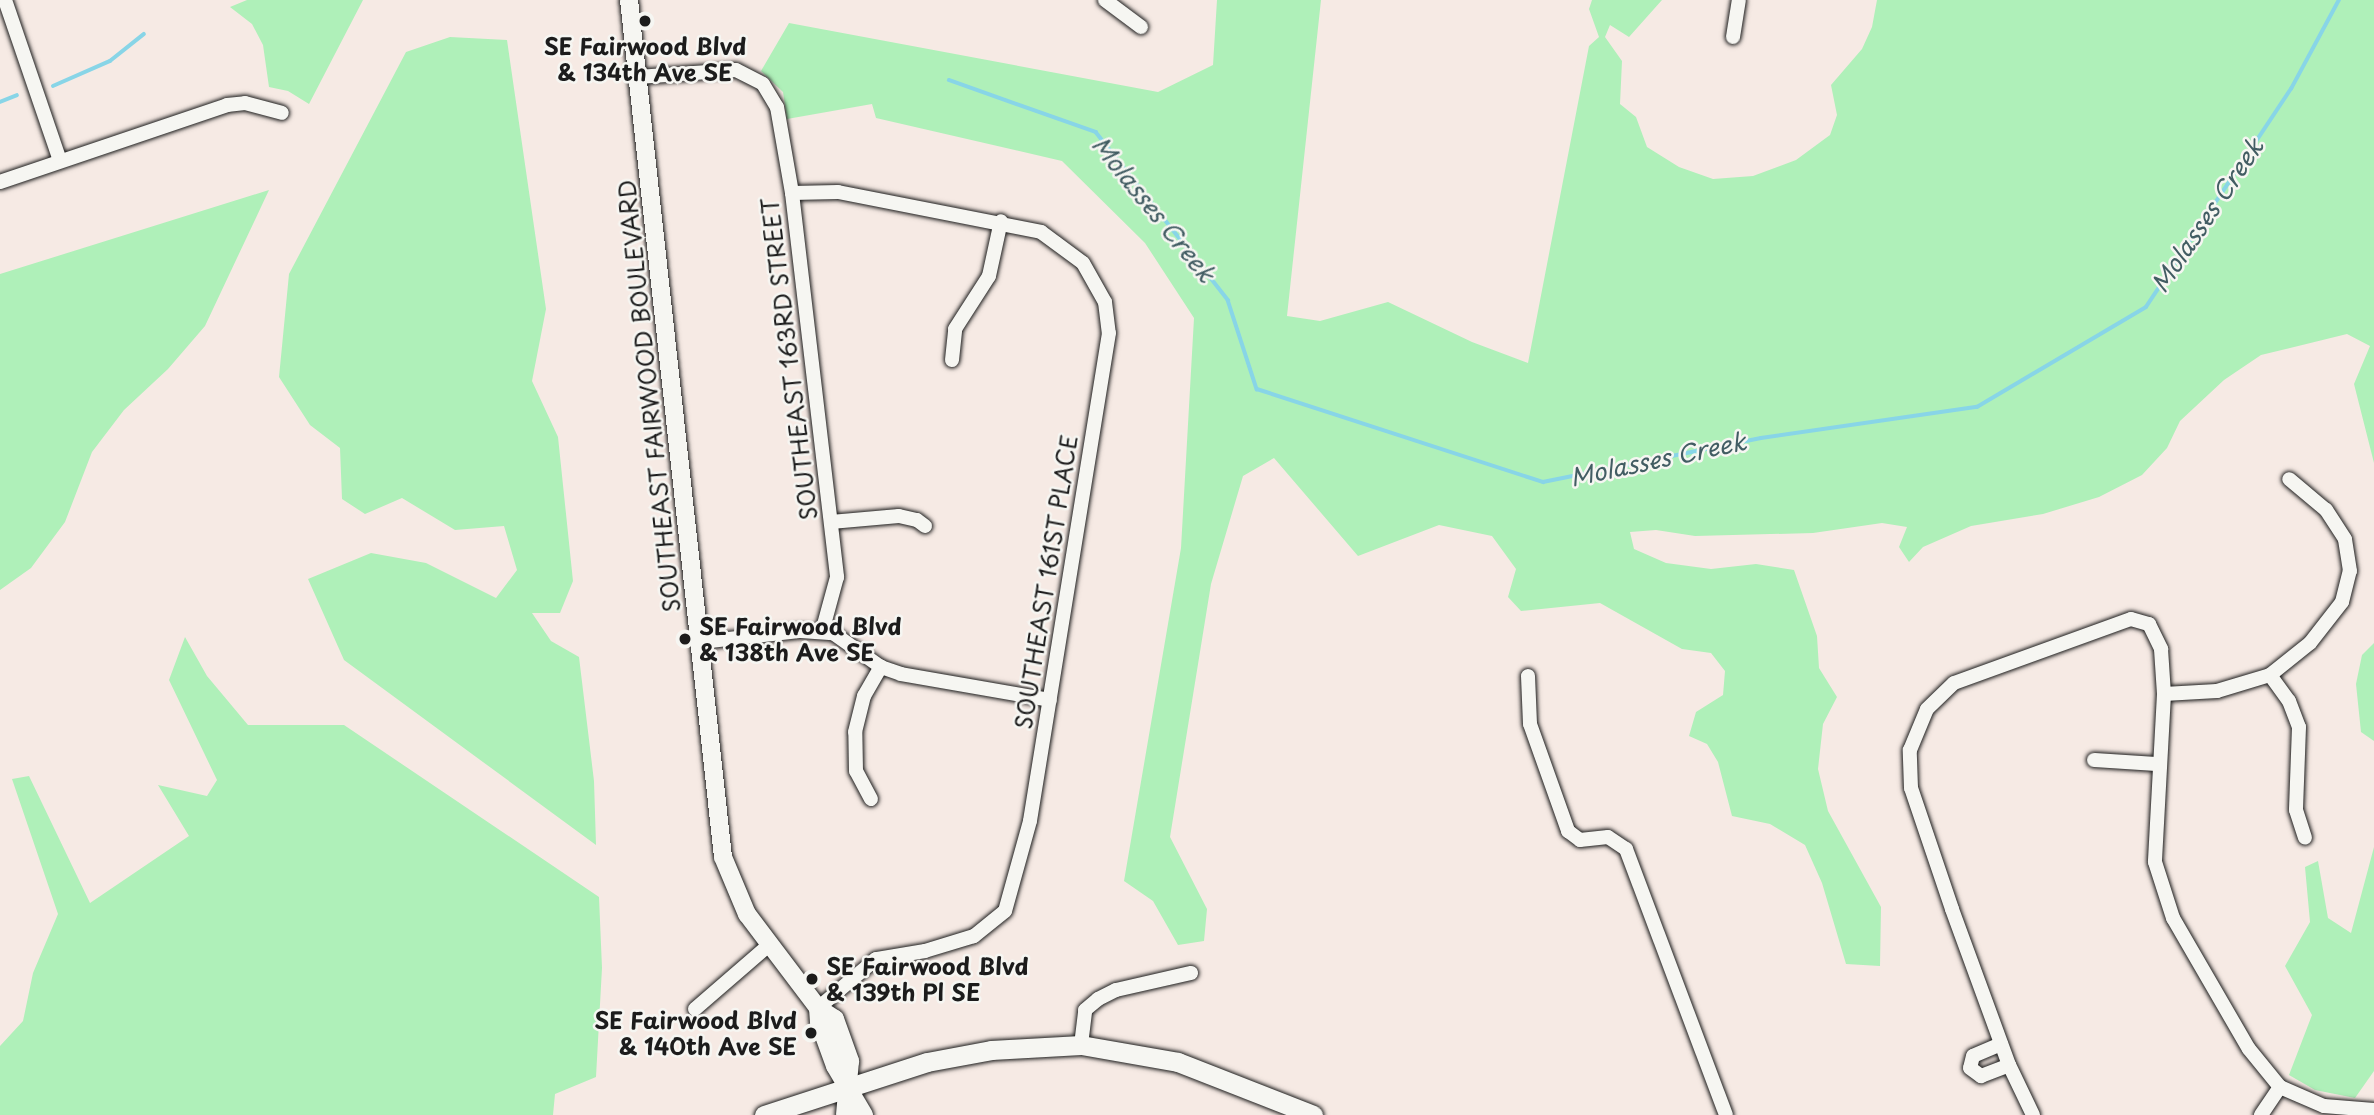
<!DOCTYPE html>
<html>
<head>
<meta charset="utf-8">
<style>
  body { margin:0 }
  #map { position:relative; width:2374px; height:1115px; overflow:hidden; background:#f6eae4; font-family:"Playpen Sans",sans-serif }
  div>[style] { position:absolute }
  .green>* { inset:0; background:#aff0b9 }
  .stream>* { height:3.5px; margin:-1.75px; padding:0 1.75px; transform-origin:1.75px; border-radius:1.75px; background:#88d5e7 }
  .roads { filter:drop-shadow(0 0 2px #1c1c1c) drop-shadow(0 0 2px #1c1c1c) }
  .minor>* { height:14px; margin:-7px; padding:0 7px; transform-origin:7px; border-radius:7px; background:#f6f6f2 }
  .tertiary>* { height:18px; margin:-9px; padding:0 9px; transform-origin:9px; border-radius:9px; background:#f6f6f2 }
  .secondary>* { height:19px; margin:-9.5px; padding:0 9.5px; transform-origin:9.5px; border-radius:9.5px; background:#f6f6f2 }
  .dots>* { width:19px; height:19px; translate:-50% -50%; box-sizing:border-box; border:4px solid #f6f6f2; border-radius:50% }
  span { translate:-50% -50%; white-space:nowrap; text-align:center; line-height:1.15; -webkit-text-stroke:5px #f6f6f2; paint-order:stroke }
  .poi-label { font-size:23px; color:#1c1c1c; font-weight:700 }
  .left { translate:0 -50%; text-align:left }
  .right { translate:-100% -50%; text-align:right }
  .street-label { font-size:23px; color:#1c1c1c }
  .water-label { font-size:24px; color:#425d63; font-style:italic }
</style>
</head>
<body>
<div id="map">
  <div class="green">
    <i style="clip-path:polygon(247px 0,363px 0,309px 104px,288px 91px,269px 87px,263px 45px,252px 24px,230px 7px)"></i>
    <i style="clip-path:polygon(1217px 0,1321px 0,1287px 316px,1320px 321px,1388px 302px,1472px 342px,1528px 363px,1589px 46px,1599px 37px,1589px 9px,1592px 0,1662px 0,1629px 37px,1610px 25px,1605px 37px,1622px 61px,1620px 104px,1636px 117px,1647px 147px,1679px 167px,1713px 179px,1753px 176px,1796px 160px,1830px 135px,1837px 115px,1831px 85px,1862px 49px,1872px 27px,1877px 0,2374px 0,2374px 463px,2354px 384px,2370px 346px,2347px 334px,2261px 355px,2224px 380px,2180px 421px,2167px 448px,2142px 475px,2099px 497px,2043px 514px,1971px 526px,1923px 547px,1909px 562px,1899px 547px,1907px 527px,1882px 523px,1813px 533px,1695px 536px,1656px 530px,1630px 532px,1634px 549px,1666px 563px,1711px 569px,1756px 564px,1794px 570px,1817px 636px,1819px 668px,1837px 697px,1823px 724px,1818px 769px,1828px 811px,1881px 907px,1880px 966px,1846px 964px,1822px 883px,1805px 845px,1770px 824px,1732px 816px,1718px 762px,1707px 744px,1689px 736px,1696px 712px,1723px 695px,1725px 671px,1711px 653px,1682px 649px,1600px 603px,1521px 611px,1508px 597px,1516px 569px,1492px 536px,1439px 525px,1358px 556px,1274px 458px,1243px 476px,1211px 584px,1170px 837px,1207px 909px,1204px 941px,1178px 945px,1153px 901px,1124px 881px,1181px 548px,1194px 318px,1145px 243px,1062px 161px,876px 118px,872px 104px,787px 119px,783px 92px,761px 71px,789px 23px,1158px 92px,1213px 65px)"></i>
    <i style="clip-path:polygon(450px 37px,507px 40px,546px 309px,532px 381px,558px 437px,573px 581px,560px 613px,532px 613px,551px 641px,579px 657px,594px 781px,596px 845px,344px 660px,308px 579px,371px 553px,426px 563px,496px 598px,517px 570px,504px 526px,455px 530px,402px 498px,365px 514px,342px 499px,340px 448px,310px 425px,279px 377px,289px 274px,406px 52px)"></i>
    <i style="clip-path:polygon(269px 190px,205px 326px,168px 369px,124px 410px,92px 452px,65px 522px,31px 568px,0 590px,0 274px)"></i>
    <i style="clip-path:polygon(185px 637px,207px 676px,248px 725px,344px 725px,599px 897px,602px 968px,596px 1077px,555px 1094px,553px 1115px,0 1115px,0 1046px,23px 1021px,33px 973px,58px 914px,12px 779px,29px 776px,90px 903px,189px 836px,158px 785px,207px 796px,217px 780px,169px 680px)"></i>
    <i style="clip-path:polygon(2374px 643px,2374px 741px,2361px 732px,2356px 684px,2362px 655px)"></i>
    <i style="clip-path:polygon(2374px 847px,2374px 1071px,2355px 1098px,2315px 1090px,2289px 1075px,2312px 1015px,2285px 966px,2310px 922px,2305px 867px,2318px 861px,2328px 918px,2351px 933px)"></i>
  </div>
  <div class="stream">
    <i style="left:949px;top:80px;width:156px;rotate:19.5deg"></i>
    <i style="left:1096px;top:132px;width:214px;rotate:51.8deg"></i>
    <i style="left:1228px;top:300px;width:94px;rotate:72deg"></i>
    <i style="left:1257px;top:389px;width:301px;rotate:18deg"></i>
    <i style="left:1543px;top:482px;width:222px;rotate:-11.4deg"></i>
    <i style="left:1761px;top:438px;width:218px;rotate:-8.2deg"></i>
    <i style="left:1977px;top:407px;width:196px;rotate:-30.6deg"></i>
    <i style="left:2146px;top:307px;width:262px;rotate:-56.4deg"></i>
    <i style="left:2291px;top:89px;width:101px;rotate:-61.7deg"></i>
    <i style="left:53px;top:86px;width:62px;rotate:-23.7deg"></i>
    <i style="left:110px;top:61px;width:43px;rotate:-38.5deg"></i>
    <i style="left:0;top:102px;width:18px;rotate:-22deg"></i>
  </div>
  <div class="roads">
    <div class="minor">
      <i style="left:5px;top:0;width:170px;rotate:71.1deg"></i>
      <i style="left:1105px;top:0;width:45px;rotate:36.9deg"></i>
      <i style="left:1733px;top:37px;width:37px;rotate:-81deg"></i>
      <i style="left:638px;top:77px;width:98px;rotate:-4.1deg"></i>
      <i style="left:736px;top:70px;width:30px;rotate:27deg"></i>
      <i style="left:763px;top:84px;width:27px;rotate:59deg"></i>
      <i style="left:777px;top:107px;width:87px;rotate:80.1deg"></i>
      <i style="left:792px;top:193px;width:387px;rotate:83.3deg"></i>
      <i style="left:837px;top:577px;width:57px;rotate:105.3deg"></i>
      <i style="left:0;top:182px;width:240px;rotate:-18.7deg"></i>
      <i style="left:227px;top:105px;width:18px;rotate:-6deg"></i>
      <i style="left:245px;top:103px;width:38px;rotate:15deg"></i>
      <i style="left:792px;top:193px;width:46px;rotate:-1.2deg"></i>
      <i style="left:838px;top:192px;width:207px;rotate:11.1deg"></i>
      <i style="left:1041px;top:232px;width:52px;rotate:36.4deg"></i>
      <i style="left:1083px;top:263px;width:45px;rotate:60.6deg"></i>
      <i style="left:1105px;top:302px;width:31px;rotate:83deg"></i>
      <i style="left:1109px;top:333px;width:494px;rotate:99.2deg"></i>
      <i style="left:1030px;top:821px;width:93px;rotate:105.5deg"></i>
      <i style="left:1005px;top:911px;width:40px;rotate:141deg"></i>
      <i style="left:974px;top:936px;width:51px;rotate:163deg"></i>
      <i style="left:925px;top:951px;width:50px;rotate:170.7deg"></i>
      <i style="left:876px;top:959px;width:76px;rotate:139.8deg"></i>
      <i style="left:952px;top:360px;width:31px;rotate:-84deg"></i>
      <i style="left:955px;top:329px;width:63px;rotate:-57.3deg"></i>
      <i style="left:989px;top:276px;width:56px;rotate:-77.7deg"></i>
      <i style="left:831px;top:522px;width:68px;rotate:-5deg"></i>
      <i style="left:899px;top:516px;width:18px;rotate:13deg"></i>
      <i style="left:917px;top:520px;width:10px;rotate:37deg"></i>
      <i style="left:701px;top:642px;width:101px;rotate:-6.3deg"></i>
      <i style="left:801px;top:631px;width:32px;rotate:4deg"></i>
      <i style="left:833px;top:633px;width:59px;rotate:35.3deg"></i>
      <i style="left:881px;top:667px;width:21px;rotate:19deg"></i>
      <i style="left:901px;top:674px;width:151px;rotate:9.9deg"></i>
      <i style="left:2270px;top:675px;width:32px;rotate:54deg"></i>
      <i style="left:2289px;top:701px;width:28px;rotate:69deg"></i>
      <i style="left:2299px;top:727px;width:83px;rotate:92.1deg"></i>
      <i style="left:2296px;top:810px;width:29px;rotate:72deg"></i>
      <i style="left:1528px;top:676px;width:48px;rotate:87.6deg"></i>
      <i style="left:1530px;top:724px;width:114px;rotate:70.4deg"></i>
      <i style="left:1568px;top:831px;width:15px;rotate:37deg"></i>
      <i style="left:1580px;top:840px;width:28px;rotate:-6deg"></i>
      <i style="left:1608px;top:837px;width:22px;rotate:34deg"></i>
      <i style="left:1626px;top:849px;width:284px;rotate:69.4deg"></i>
      <i style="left:2164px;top:694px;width:53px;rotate:-3.2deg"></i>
      <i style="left:2217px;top:691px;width:55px;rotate:-16.8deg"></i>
      <i style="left:2270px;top:675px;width:51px;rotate:-38.7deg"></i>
      <i style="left:2310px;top:643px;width:52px;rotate:-52deg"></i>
      <i style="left:2342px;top:602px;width:32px;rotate:-76deg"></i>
      <i style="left:2350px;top:571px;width:32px;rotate:-99deg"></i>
      <i style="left:2345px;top:539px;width:35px;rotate:-123deg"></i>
      <i style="left:2326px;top:510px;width:48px;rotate:-140deg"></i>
      <i style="left:2094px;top:760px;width:63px;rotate:3.6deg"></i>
      <i style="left:871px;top:799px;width:32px;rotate:-118deg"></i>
      <i style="left:856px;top:771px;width:39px;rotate:-91deg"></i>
      <i style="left:855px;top:732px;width:37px;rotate:-76deg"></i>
      <i style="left:864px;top:696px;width:34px;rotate:-60deg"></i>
      <i style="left:695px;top:1009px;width:99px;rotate:-40.9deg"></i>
      <i style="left:2001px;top:1044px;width:30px;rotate:157deg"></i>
      <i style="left:1973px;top:1056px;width:12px;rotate:104deg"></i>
      <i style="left:1970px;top:1068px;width:14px;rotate:36deg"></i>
      <i style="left:1981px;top:1076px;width:30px;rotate:-21deg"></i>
      <i style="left:1081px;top:1045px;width:35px;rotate:-83deg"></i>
      <i style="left:1085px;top:1010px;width:17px;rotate:-40deg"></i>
      <i style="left:1098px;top:999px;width:20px;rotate:-27deg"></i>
      <i style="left:1116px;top:990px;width:77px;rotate:-12.8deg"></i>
      <i style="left:2033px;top:1115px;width:55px;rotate:-115.6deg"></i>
      <i style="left:2009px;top:1065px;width:166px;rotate:-110.1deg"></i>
      <i style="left:1952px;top:909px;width:128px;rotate:-108.7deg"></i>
      <i style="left:1911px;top:788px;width:38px;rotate:-92deg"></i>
      <i style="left:1910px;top:750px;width:44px;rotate:-67.5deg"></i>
      <i style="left:1927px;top:709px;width:37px;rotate:-44deg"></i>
      <i style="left:1954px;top:683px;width:188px;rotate:-19.9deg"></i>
      <i style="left:2131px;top:619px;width:19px;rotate:16deg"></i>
      <i style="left:2149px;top:624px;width:28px;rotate:64deg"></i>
      <i style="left:2161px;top:649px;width:45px;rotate:86.2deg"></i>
      <i style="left:2164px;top:694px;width:168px;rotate:93.1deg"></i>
      <i style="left:2155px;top:862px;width:59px;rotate:72.2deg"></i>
      <i style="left:2173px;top:918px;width:151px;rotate:59.9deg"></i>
      <i style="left:2249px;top:1049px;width:49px;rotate:50.8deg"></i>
      <i style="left:2280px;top:1087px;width:48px;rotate:23.4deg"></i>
      <i style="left:2324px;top:1106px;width:50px;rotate:4.6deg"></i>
      <i style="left:2261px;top:1115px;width:34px;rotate:-56deg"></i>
    </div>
    <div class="tertiary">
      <i style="left:629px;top:0;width:862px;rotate:83.74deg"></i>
      <i style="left:723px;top:857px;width:62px;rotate:67.2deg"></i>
      <i style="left:747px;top:914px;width:118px;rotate:52.9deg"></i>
      <i style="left:818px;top:1008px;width:20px;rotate:33deg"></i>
      <i style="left:835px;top:1019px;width:45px;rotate:70.3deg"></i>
      <i style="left:850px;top:1061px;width:54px;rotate:95.3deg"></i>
      <i style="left:818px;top:1008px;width:14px;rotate:86deg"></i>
      <i style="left:819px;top:1022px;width:47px;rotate:70deg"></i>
      <i style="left:835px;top:1066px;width:57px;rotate:59.4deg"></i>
    </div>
    <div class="secondary">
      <i style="left:764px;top:1115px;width:171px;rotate:-18deg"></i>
      <i style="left:927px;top:1062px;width:65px;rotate:-10.6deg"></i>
      <i style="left:991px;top:1050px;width:90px;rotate:-3.2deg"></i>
      <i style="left:1081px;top:1045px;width:98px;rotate:9.9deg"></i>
      <i style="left:1178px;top:1062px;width:145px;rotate:21.4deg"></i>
    </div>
  </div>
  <div class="dots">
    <i style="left:645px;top:21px;background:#1c1c1c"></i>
    <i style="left:685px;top:639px;background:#1c1c1c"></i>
    <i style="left:812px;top:979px;background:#1c1c1c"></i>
    <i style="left:811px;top:1033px;background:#1c1c1c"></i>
  </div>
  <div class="poi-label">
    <span style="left:645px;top:59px">SE Fairwood Blvd<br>&amp; 134th Ave SE</span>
    <span class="left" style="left:699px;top:639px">SE Fairwood Blvd<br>&amp; 138th Ave SE</span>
    <span class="left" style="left:826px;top:979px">SE Fairwood Blvd<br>&amp; 139th Pl SE</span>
    <span class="right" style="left:797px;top:1033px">SE Fairwood Blvd<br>&amp; 140th Ave SE</span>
  </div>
  <div class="street-label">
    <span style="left:789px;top:359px;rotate:-97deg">SOUTHEAST 163RD STREET</span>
    <span style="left:649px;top:396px;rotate:-96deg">SOUTHEAST FAIRWOOD BOULEVARD</span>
    <span style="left:1046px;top:582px;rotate:-81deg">SOUTHEAST 161ST PLACE</span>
  </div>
  <div class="water-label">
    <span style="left:1154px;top:209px;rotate:51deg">Molasses Creek</span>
    <span style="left:2207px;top:215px;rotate:-56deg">Molasses Creek</span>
    <span style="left:1658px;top:459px;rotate:-12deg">Molasses Creek</span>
  </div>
</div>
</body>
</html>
